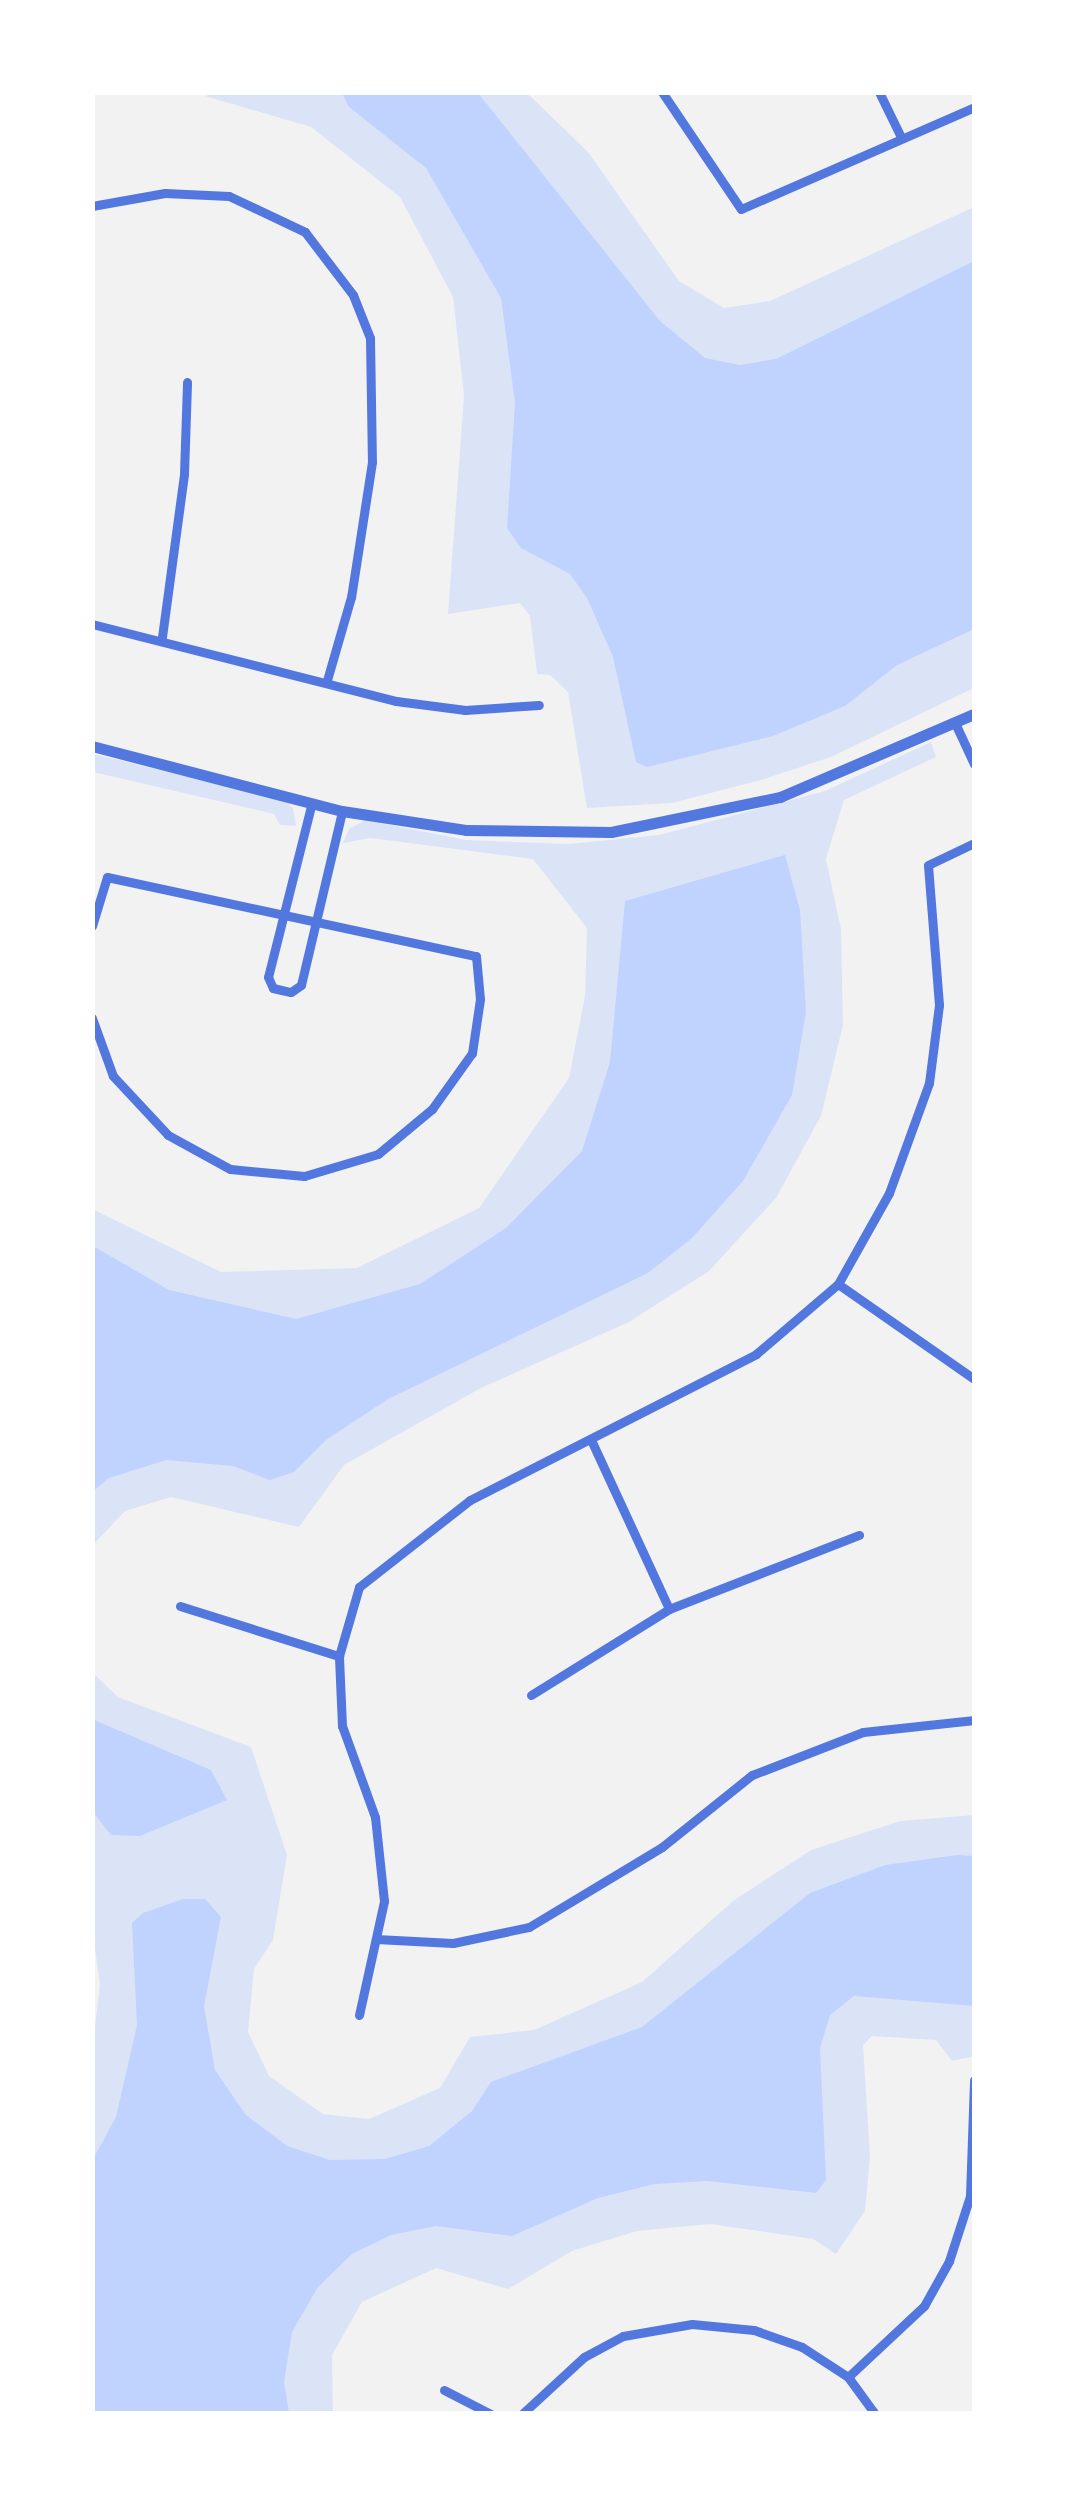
<!DOCTYPE html>
<html>
<head>
<meta charset="utf-8">
<style>
  body { margin:0 }
  #map { position:relative; width:1067px; height:2506px; overflow:hidden; background:#f2f2f2; font-family:Arial,sans-serif }
  div>[style] { position:absolute }
  .green>* { inset:0; background:#dbe4f7 }
  .water>* { inset:0; background:#bfd3fe }
  .minor>* { height:9px; margin:-4.5px; padding:0 4.5px; transform-origin:4.5px; border-radius:4.5px; background:#5277de }
  .tertiary>* { height:11px; margin:-5.5px; padding:0 5.5px; transform-origin:5.5px; border-radius:5.5px; background:#5277de }
  span { translate:-50% -50%; white-space:nowrap; text-align:center; line-height:1.15; -webkit-text-stroke:8px #fff; paint-order:stroke }
  .frame { position:absolute; inset:0; border:95px solid #fff; pointer-events:none }
</style>
</head>
<body>
<div id="map">
  <div class="green">
    <i style="clip-path:polygon(219px 92px,527px 93px,588px 152px,679px 281px,724px 308px,770px 301px,974px 207px,974px 688px,831px 757px,761px 780px,672px 803px,587px 808px,568px 692px,550px 675px,537px 674px,530px 616px,520px 603px,448px 614px,464px 396px,453px 297px,400px 197px,311px 127px,205px 96px)"></i>
    <i style="clip-path:polygon(931px 742px,936px 757px,844px 800px,826px 859px,841px 929px,843px 1025px,821px 1116px,776px 1198px,709px 1271px,629px 1322px,481px 1388px,344px 1465px,299px 1527px,171px 1497px,125px 1511px,93px 1545px,92px 1209px,221px 1272px,357px 1268px,479px 1208px,569px 1078px,585px 996px,587px 928px,533px 859px,370px 838px,343px 843px,349px 829px,365px 820px,466px 840px,569px 844px,659px 835px,825px 791px)"></i>
    <i style="clip-path:polygon(93px 754px,282px 799px,293px 808px,296px 826px,280px 825px,274px 814px,93px 772px)"></i>
    <i style="clip-path:polygon(92px 1672px,118px 1697px,251px 1747px,287px 1855px,273px 1940px,254px 1969px,248px 2032px,269px 2076px,323px 2114px,369px 2119px,440px 2088px,470px 2037px,534px 2030px,642px 1982px,733px 1901px,811px 1850px,900px 1821px,974px 1815px,974px 2056px,952px 2061px,936px 2040px,872px 2036px,863px 2045px,870px 2156px,865px 2211px,836px 2254px,813px 2239px,710px 2224px,637px 2231px,572px 2251px,508px 2289px,436px 2268px,362px 2302px,332px 2355px,333px 2413px,93px 2413px,92px 2051px,100px 1985px,92px 1927px)"></i>
  </div>
  <div class="water">
    <i style="clip-path:polygon(478px 93px,660px 321px,705px 358px,740px 365px,776px 359px,974px 261px,974px 629px,897px 665px,845px 706px,773px 736px,647px 767px,636px 762px,613px 657px,587px 598px,570px 574px,521px 548px,507px 528px,515px 403px,501px 298px,426px 168px,349px 107px,343px 95px)"></i>
    <i style="clip-path:polygon(785px 855px,800px 910px,806px 1012px,792px 1095px,743px 1181px,692px 1238px,648px 1273px,388px 1399px,326px 1440px,294px 1472px,270px 1480px,233px 1466px,166px 1460px,109px 1478px,93px 1491px,93px 1246px,169px 1290px,296px 1319px,420px 1284px,506px 1228px,582px 1151px,610px 1062px,625px 901px)"></i>
    <i style="clip-path:polygon(92px 1719px,211px 1770px,227px 1800px,140px 1836px,111px 1835px,93px 1812px)"></i>
    <i style="clip-path:polygon(957px 1855px,974px 1856px,974px 2006px,854px 1996px,830px 2015px,820px 2048px,826px 2180px,816px 2193px,707px 2181px,655px 2184px,598px 2198px,512px 2236px,436px 2226px,391px 2235px,352px 2254px,318px 2287px,292px 2332px,284px 2382px,289px 2413px,93px 2413px,93px 2159px,116px 2117px,137px 2025px,132px 1923px,143px 1913px,183px 1899px,205px 1899px,221px 1917px,204px 2006px,215px 2070px,246px 2115px,287px 2146px,330px 2160px,385px 2159px,429px 2146px,472px 2111px,491px 2082px,642px 2027px,810px 1893px,885px 1865px)"></i>
  </div>
  <div class="minor">
    <i style="left:662px;top:92px;width:141px;rotate:56deg"></i>
    <i style="left:741px;top:209px;width:254px;rotate:-23.6deg"></i>
    <i style="left:879px;top:92px;width:48px;rotate:64deg"></i>
    <i style="left:92px;top:206px;width:74px;rotate:-10.1deg"></i>
    <i style="left:165px;top:193px;width:64px;rotate:2.7deg"></i>
    <i style="left:229px;top:196px;width:84px;rotate:25.3deg"></i>
    <i style="left:305px;top:232px;width:79px;rotate:52.7deg"></i>
    <i style="left:353px;top:295px;width:46px;rotate:68.4deg"></i>
    <i style="left:370px;top:338px;width:124px;rotate:89.1deg"></i>
    <i style="left:372px;top:462px;width:137px;rotate:98.8deg"></i>
    <i style="left:351px;top:597px;width:86px;rotate:106.1deg"></i>
    <i style="left:92px;top:624px;width:314px;rotate:14.2deg"></i>
    <i style="left:396px;top:701px;width:70px;rotate:7.4deg"></i>
    <i style="left:465px;top:710px;width:74px;rotate:-3.9deg"></i>
    <i style="left:162px;top:637px;width:164px;rotate:-82.3deg"></i>
    <i style="left:184px;top:474px;width:92px;rotate:-88.1deg"></i>
    <i style="left:955px;top:723px;width:45px;rotate:65.1deg"></i>
    <i style="left:311px;top:806px;width:176px;rotate:104.1deg"></i>
    <i style="left:268px;top:977px;width:12px;rotate:66deg"></i>
    <i style="left:273px;top:988px;width:18px;rotate:13deg"></i>
    <i style="left:291px;top:992px;width:12px;rotate:-35deg"></i>
    <i style="left:301px;top:985px;width:179px;rotate:-76.7deg"></i>
    <i style="left:92px;top:926px;width:51px;rotate:-73deg"></i>
    <i style="left:107px;top:877px;width:377px;rotate:12.1deg"></i>
    <i style="left:476px;top:956px;width:43px;rotate:84.7deg"></i>
    <i style="left:480px;top:999px;width:55px;rotate:98.4deg"></i>
    <i style="left:472px;top:1053px;width:69px;rotate:125.5deg"></i>
    <i style="left:432px;top:1109px;width:70px;rotate:140.2deg"></i>
    <i style="left:378px;top:1154px;width:77px;rotate:163.4deg"></i>
    <i style="left:304px;top:1176px;width:74px;rotate:-174.6deg"></i>
    <i style="left:230px;top:1169px;width:71px;rotate:-151.3deg"></i>
    <i style="left:168px;top:1135px;width:81px;rotate:-133deg"></i>
    <i style="left:113px;top:1076px;width:62px;rotate:-109.9deg"></i>
    <i style="left:838px;top:1284px;width:166px;rotate:34.9deg"></i>
    <i style="left:592px;top:1442px;width:184px;rotate:65.2deg"></i>
    <i style="left:180px;top:1606px;width:167px;rotate:17.5deg"></i>
    <i style="left:531px;top:1695px;width:163px;rotate:-31.9deg"></i>
    <i style="left:669px;top:1609px;width:204px;rotate:-21.3deg"></i>
    <i style="left:376px;top:1939px;width:77px;rotate:3deg"></i>
    <i style="left:453px;top:1943px;width:78px;rotate:-11.9deg"></i>
    <i style="left:529px;top:1927px;width:155px;rotate:-31deg"></i>
    <i style="left:662px;top:1847px;width:115px;rotate:-38.7deg"></i>
    <i style="left:752px;top:1775px;width:119px;rotate:-21.2deg"></i>
    <i style="left:863px;top:1732px;width:112px;rotate:-6.2deg"></i>
    <i style="left:359px;top:2015px;width:117px;rotate:-77.6deg"></i>
    <i style="left:384px;top:1901px;width:84px;rotate:-96.1deg"></i>
    <i style="left:375px;top:1817px;width:97px;rotate:-109.9deg"></i>
    <i style="left:342px;top:1726px;width:70px;rotate:-92.5deg"></i>
    <i style="left:339px;top:1656px;width:72px;rotate:-73.8deg"></i>
    <i style="left:359px;top:1587px;width:141px;rotate:-38.1deg"></i>
    <i style="left:470px;top:1500px;width:321px;rotate:-27deg"></i>
    <i style="left:756px;top:1354px;width:108px;rotate:-40.5deg"></i>
    <i style="left:838px;top:1284px;width:104px;rotate:-60.7deg"></i>
    <i style="left:889px;top:1193px;width:117px;rotate:-70deg"></i>
    <i style="left:929px;top:1083px;width:79px;rotate:-82.7deg"></i>
    <i style="left:939px;top:1005px;width:140px;rotate:-94.5deg"></i>
    <i style="left:928px;top:865px;width:51px;rotate:-25.6deg"></i>
    <i style="left:848px;top:2377px;width:104px;rotate:-43.1deg"></i>
    <i style="left:924px;top:2306px;width:51px;rotate:-60.9deg"></i>
    <i style="left:949px;top:2261px;width:68px;rotate:-72.1deg"></i>
    <i style="left:970px;top:2196px;width:116px;rotate:-88deg"></i>
    <i style="left:444px;top:2390px;width:53px;rotate:27.1deg"></i>
    <i style="left:522px;top:2414px;width:84px;rotate:-42.6deg"></i>
    <i style="left:584px;top:2357px;width:44px;rotate:-28.3deg"></i>
    <i style="left:623px;top:2336px;width:70px;rotate:-9.9deg"></i>
    <i style="left:692px;top:2324px;width:62px;rotate:5.5deg"></i>
    <i style="left:754px;top:2330px;width:51px;rotate:19.5deg"></i>
    <i style="left:802px;top:2347px;width:55px;rotate:33.1deg"></i>
    <i style="left:848px;top:2377px;width:46px;rotate:53.9deg"></i>
  </div>
  <div class="tertiary">
    <i style="left:92px;top:746px;width:258px;rotate:14.6deg"></i>
    <i style="left:342px;top:811px;width:125px;rotate:8.7deg"></i>
    <i style="left:466px;top:830px;width:145px;rotate:0.8deg"></i>
    <i style="left:611px;top:832px;width:173px;rotate:-11.7deg"></i>
    <i style="left:780px;top:797px;width:211px;rotate:-23.2deg"></i>
  </div>
  <div class="frame"></div>
</div>
</body>
</html>
